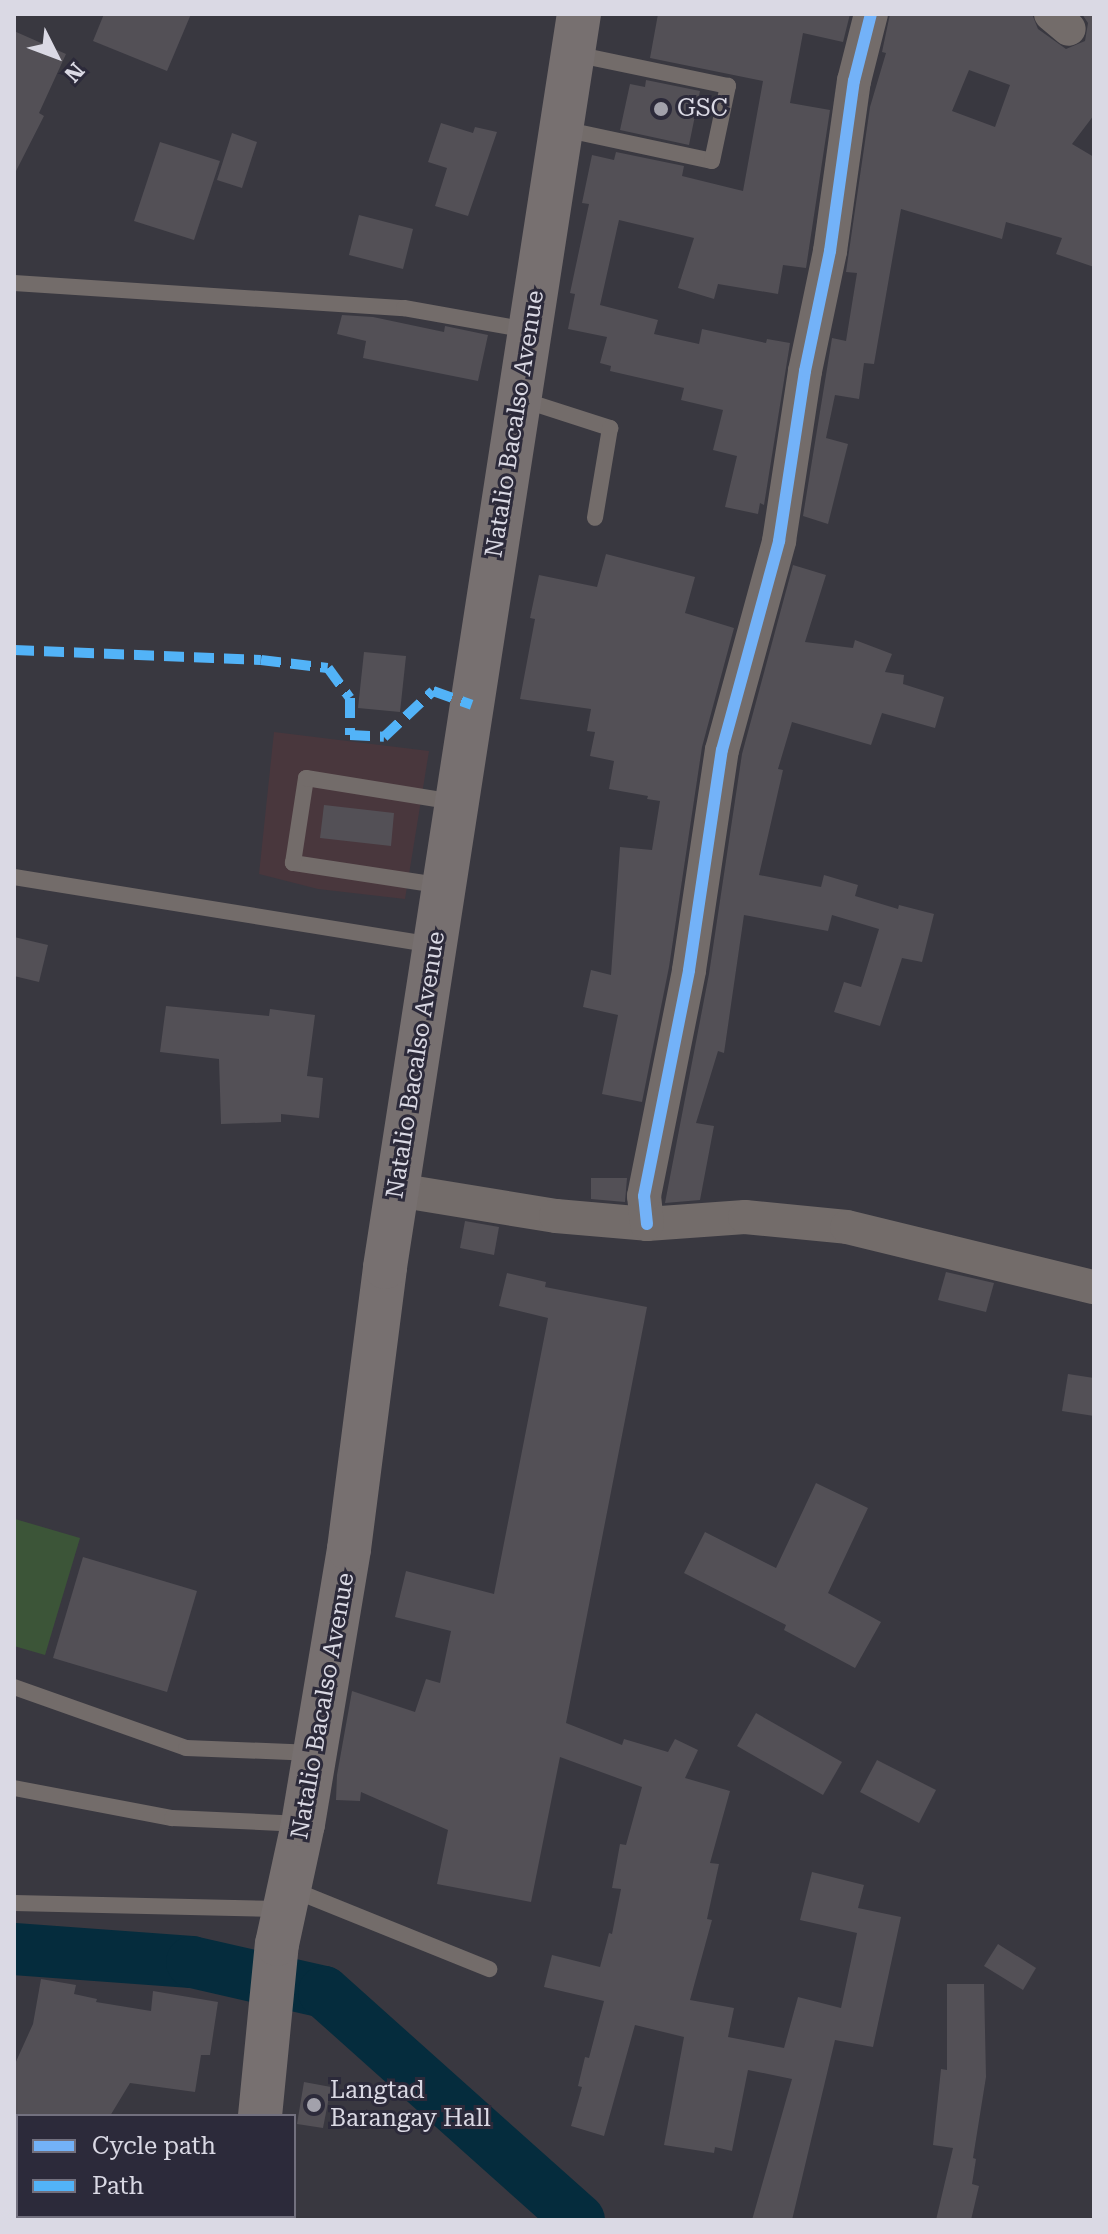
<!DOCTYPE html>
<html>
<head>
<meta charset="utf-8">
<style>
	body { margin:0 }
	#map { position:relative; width:1108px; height:2234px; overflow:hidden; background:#393840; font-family:"Roboto Serif",serif }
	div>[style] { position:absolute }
	.commercial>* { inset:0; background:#49373d }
	.green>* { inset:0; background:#3c5538 }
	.river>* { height:52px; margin:-26px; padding:0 26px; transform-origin:26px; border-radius:26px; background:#052c3d }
	.building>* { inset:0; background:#535056 }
	.service>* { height:16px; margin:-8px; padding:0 8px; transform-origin:8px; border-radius:8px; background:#736c6a }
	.minor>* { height:34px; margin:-17px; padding:0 17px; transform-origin:17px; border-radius:17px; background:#736c6a }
	.trunk>* { height:44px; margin:-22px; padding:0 22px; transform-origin:22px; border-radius:22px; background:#777070 }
	.quiet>* { height:10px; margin-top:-5px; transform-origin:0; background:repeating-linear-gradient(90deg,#52b3f8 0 20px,transparent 0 30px) }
	.cycleway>* { height:12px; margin:-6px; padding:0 6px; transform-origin:6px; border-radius:6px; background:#73b2f8 }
	.dots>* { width:22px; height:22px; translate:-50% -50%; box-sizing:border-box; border:4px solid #2c2a3a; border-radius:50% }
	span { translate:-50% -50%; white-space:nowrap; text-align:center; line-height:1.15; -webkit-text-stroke:6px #2c2a3a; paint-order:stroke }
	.poi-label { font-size:24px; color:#dad9e4 }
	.left { translate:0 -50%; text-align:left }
	.street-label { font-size:24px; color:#dad9e4 }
	.frame { position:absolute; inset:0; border:16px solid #dad9e4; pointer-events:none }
	.legend { position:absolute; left:16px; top:2114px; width:280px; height:104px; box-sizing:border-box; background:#2c2a3a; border:2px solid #72707e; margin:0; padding:10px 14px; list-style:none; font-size:24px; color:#dad9e4 }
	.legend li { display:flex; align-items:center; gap:16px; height:40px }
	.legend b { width:40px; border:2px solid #72707e }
	.north { position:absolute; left:16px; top:16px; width:80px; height:80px; -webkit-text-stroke:6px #2c2a3a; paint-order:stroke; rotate:132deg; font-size:22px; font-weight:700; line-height:32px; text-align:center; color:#dad9e4 }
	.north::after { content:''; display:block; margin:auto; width:28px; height:36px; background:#dad9e4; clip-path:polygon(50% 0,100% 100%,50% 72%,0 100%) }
</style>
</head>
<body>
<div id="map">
	<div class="commercial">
		<i style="clip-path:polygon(274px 732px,429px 751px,405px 899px,318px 889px,259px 874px)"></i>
	</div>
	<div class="green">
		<i style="clip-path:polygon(15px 1519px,80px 1538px,45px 1655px,14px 1646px)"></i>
	</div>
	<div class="river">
		<i style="left:14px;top:1949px;width:178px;rotate:4.2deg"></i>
		<i style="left:192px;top:1962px;width:135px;rotate:12.8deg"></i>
		<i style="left:324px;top:1992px;width:342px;rotate:41.8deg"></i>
	</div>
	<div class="building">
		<i style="clip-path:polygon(104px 14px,191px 14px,167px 71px,93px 41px)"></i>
		<i style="clip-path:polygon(658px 14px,850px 14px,843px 42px,803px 33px,790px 103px,830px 110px,806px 268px,783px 265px,778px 294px,718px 284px,714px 299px,678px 288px,694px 238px,619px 220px,600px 305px,658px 320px,654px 334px,699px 344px,702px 329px,766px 343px,767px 339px,790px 343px,764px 505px,760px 503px,758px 514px,725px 507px,737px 456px,713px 450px,723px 410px,681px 400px,684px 388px,610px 371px,611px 366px,600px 363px,607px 337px,568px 329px,575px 294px,570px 293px,589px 204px,582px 203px,592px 155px,614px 160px,616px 152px,684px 166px,682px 176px,743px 191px,763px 81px,650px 58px)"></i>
		<i style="clip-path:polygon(evenodd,890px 14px,1032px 14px,1038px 29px,1066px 49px,1085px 41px,1088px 23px,1082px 14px,1094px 14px,1094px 115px,1072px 144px,1094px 157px,1094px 267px,1056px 254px,1062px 238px,1006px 222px,1002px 239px,901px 209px,874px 364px,864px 363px,859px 399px,835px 395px,826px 438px,848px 444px,828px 524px,803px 516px,832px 338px,846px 341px,857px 273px,846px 272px,870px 107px,886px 53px,882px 52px,890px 14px,969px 70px,1010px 85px,995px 127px,952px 111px,969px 70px)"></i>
		<i style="clip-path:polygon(14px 31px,66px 54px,39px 113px,44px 116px,14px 175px)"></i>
		<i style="clip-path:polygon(646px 80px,700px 91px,689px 145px,620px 130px,630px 84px,645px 87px)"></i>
		<i style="clip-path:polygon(441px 123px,473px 133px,475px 127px,497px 132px,468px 216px,435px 206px,447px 168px,428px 162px)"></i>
		<i style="clip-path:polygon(232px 133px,257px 142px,242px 188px,217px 180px)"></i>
		<i style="clip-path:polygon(160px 142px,220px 161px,194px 240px,134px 221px)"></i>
		<i style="clip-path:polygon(359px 215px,413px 229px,403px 269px,349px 255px)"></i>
		<i style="clip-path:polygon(342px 315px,373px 317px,444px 332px,445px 326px,488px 335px,478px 381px,363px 358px,366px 341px,337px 334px)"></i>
		<i style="clip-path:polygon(606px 554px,695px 577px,685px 613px,734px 628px,702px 747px,669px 967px,642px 1102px,602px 1094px,618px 1015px,583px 1007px,591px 970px,611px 975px,620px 847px,652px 850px,660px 801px,647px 799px,648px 796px,609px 789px,614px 761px,590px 756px,595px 732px,587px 731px,591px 709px,520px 699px,535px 619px,530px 618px,539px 575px,597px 587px)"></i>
		<i style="clip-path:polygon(793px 565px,826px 575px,805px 642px,853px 648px,855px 640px,892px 654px,885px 672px,904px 675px,903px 684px,944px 697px,935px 728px,882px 713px,871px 745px,792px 722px,778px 769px,783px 770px,759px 875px,821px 887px,824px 875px,858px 885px,855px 896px,898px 909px,899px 905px,934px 914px,922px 962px,902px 958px,880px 1026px,834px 1012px,844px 982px,861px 987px,879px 929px,832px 915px,828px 931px,744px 915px,724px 1053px,718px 1051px,696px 1123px,714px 1126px,700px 1200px,665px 1203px,709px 974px,742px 754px)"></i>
		<i style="clip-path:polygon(364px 652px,406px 656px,400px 712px,358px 708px)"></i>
		<i style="clip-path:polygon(324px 805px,394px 813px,391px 846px,320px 838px)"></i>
		<i style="clip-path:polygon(14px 937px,48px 945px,39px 982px,14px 976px)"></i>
		<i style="clip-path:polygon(166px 1006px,269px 1016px,270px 1009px,315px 1015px,307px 1076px,323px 1078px,319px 1118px,281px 1114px,281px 1122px,221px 1124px,219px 1059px,160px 1052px)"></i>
		<i style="clip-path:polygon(591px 1178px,627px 1178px,625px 1202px,591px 1199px)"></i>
		<i style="clip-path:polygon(465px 1221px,499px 1227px,494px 1255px,460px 1248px)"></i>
		<i style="clip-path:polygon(946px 1272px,994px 1283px,986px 1312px,938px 1300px)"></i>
		<i style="clip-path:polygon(507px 1273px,546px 1282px,545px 1287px,647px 1307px,566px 1723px,622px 1745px,624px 1739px,668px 1752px,675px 1739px,698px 1750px,685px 1778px,730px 1791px,710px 1863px,719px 1864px,707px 1919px,712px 1920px,690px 2000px,734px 2008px,728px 2037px,784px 2048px,798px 1997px,841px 2008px,857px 1933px,800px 1920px,812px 1872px,864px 1885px,858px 1908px,901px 1917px,873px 2047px,835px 2040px,792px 2220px,752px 2220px,792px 2079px,748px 2070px,732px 2151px,715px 2147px,714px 2153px,664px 2145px,684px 2037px,635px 2025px,604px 2136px,571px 2126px,582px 2087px,578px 2086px,585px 2057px,589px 2058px,604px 2001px,544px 1987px,552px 1955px,600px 1967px,609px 1933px,612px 1934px,621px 1889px,612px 1888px,620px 1844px,626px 1845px,642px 1787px,560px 1757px,531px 1902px,437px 1884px,448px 1830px,361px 1792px,360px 1801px,336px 1800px,337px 1775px,352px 1691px,415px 1712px,426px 1679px,440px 1683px,451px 1631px,395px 1617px,406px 1571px,494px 1594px,548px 1318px,499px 1306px)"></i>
		<i style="clip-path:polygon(1068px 1374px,1094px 1378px,1094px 1416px,1062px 1411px)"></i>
		<i style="clip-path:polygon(816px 1483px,868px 1508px,828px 1593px,881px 1622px,855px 1668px,784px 1630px,786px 1625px,684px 1573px,705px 1532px,776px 1568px)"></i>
		<i style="clip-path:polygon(83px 1557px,197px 1591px,167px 1692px,53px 1658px)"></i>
		<i style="clip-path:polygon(756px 1713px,842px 1762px,823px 1795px,737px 1746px)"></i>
		<i style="clip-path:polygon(877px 1760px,936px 1790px,919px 1823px,860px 1792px)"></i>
		<i style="clip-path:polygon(998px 1944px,1036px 1968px,1023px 1990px,984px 1966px)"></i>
		<i style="clip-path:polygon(41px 1979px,76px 1985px,74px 1994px,97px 1999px,96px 2002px,151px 2011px,153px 1991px,218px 2002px,210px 2055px,201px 2055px,195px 2092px,130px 2083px,110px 2116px,14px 2116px,14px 2066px,33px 2024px)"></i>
		<i style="clip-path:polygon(947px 1984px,984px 1984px,986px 2077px,973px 2158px,976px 2159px,972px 2184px,979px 2186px,971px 2220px,936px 2220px,953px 2148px,933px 2145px,941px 2069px,947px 2070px)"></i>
		<i style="clip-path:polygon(304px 2082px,331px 2087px,323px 2128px,297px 2124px)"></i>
	</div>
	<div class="service">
		<i style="left:563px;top:129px;width:152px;rotate:12.1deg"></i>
		<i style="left:712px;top:161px;width:77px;rotate:-78deg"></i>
		<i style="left:728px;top:86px;width:156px;rotate:-168.2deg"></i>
		<i style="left:14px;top:283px;width:391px;rotate:3.7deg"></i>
		<i style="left:404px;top:308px;width:126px;rotate:10.1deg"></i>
		<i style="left:520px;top:399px;width:95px;rotate:17.9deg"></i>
		<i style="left:610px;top:428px;width:91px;rotate:99.5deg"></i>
		<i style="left:14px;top:877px;width:424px;rotate:9.2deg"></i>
		<i style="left:444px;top:886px;width:153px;rotate:-171.3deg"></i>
		<i style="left:293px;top:863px;width:86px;rotate:-81.3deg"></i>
		<i style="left:306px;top:778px;width:151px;rotate:9.2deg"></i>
		<i style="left:14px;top:1687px;width:182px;rotate:19.5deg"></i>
		<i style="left:186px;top:1748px;width:128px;rotate:2.2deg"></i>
		<i style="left:14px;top:1788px;width:161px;rotate:10.8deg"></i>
		<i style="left:172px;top:1818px;width:130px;rotate:2.6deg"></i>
		<i style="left:291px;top:1889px;width:214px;rotate:22deg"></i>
		<i style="left:14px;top:1903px;width:267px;rotate:1.3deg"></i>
	</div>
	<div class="minor">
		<i style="left:1051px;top:14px;width:23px;rotate:40deg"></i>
		<i style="left:397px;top:1190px;width:161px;rotate:9.3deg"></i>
		<i style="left:556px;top:1216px;width:91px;rotate:5deg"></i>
		<i style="left:647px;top:1224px;width:98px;rotate:-4.1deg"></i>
		<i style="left:745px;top:1217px;width:102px;rotate:5.6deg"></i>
		<i style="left:847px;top:1227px;width:254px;rotate:13.7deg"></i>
		<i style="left:647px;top:1224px;width:28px;rotate:-96deg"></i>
		<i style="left:644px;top:1196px;width:230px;rotate:-78.7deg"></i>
		<i style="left:689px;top:970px;width:222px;rotate:-81.5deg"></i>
		<i style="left:722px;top:750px;width:217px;rotate:-74.7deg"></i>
		<i style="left:779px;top:541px;width:172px;rotate:-81.3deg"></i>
		<i style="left:805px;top:371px;width:123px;rotate:-78.2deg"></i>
		<i style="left:830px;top:251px;width:172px;rotate:-82deg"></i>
		<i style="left:854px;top:81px;width:69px;rotate:-75.8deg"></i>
		<i style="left:14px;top:2153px;width:4px;rotate:27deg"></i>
		<i style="left:111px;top:2216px;width:7px;rotate:34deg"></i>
		<i style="left:37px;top:2220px;width:4px;rotate:-76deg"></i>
	</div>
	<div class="trunk">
		<i style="left:260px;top:2116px;width:173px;rotate:-84.4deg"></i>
		<i style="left:277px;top:1944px;width:123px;rotate:-77.8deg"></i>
		<i style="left:303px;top:1824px;width:279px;rotate:-80.5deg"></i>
		<i style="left:349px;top:1549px;width:284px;rotate:-82.7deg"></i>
		<i style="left:385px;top:1267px;width:1268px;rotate:-81.2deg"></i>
		<i style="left:252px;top:2220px;width:4px;rotate:-90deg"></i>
	</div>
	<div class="quiet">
		<i style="left:14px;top:650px;width:247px;rotate:2.3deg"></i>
		<i style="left:261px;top:660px;width:67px;rotate:6.8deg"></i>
		<i style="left:328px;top:668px;width:37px;rotate:54deg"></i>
		<i style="left:350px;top:698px;width:37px;rotate:90deg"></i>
		<i style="left:350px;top:735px;width:34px;rotate:3deg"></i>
		<i style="left:384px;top:737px;width:67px;rotate:-43.2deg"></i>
		<i style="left:433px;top:691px;width:41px;rotate:19.7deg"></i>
	</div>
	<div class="cycleway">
		<i style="left:647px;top:1224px;width:28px;rotate:-96deg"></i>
		<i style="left:644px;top:1196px;width:230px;rotate:-78.7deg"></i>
		<i style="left:689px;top:970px;width:222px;rotate:-81.5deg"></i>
		<i style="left:722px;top:750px;width:217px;rotate:-74.7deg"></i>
		<i style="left:779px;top:541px;width:172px;rotate:-81.3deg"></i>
		<i style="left:805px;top:371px;width:123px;rotate:-78.2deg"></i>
		<i style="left:830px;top:251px;width:172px;rotate:-82deg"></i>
		<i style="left:854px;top:81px;width:69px;rotate:-75.8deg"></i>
	</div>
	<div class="dots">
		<i style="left:661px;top:109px;background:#a2a1ab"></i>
		<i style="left:314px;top:2105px;background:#a2a1ab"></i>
	</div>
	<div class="poi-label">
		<span class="left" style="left:677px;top:109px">GSC</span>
		<span class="left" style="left:330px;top:2105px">Langtad<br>Barangay Hall</span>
	</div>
	<div class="street-label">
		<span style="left:515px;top:424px;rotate:-81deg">Natalio Bacalso Avenue</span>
		<span style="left:416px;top:1065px;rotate:-81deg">Natalio Bacalso Avenue</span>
		<span style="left:323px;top:1706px;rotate:-80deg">Natalio Bacalso Avenue</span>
	</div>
	<div class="frame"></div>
	<ul class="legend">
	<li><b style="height:10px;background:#73b2f8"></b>Cycle path</li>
	<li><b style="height:10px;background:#52b3f8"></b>Path</li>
	</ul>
	<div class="north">N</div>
</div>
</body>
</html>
